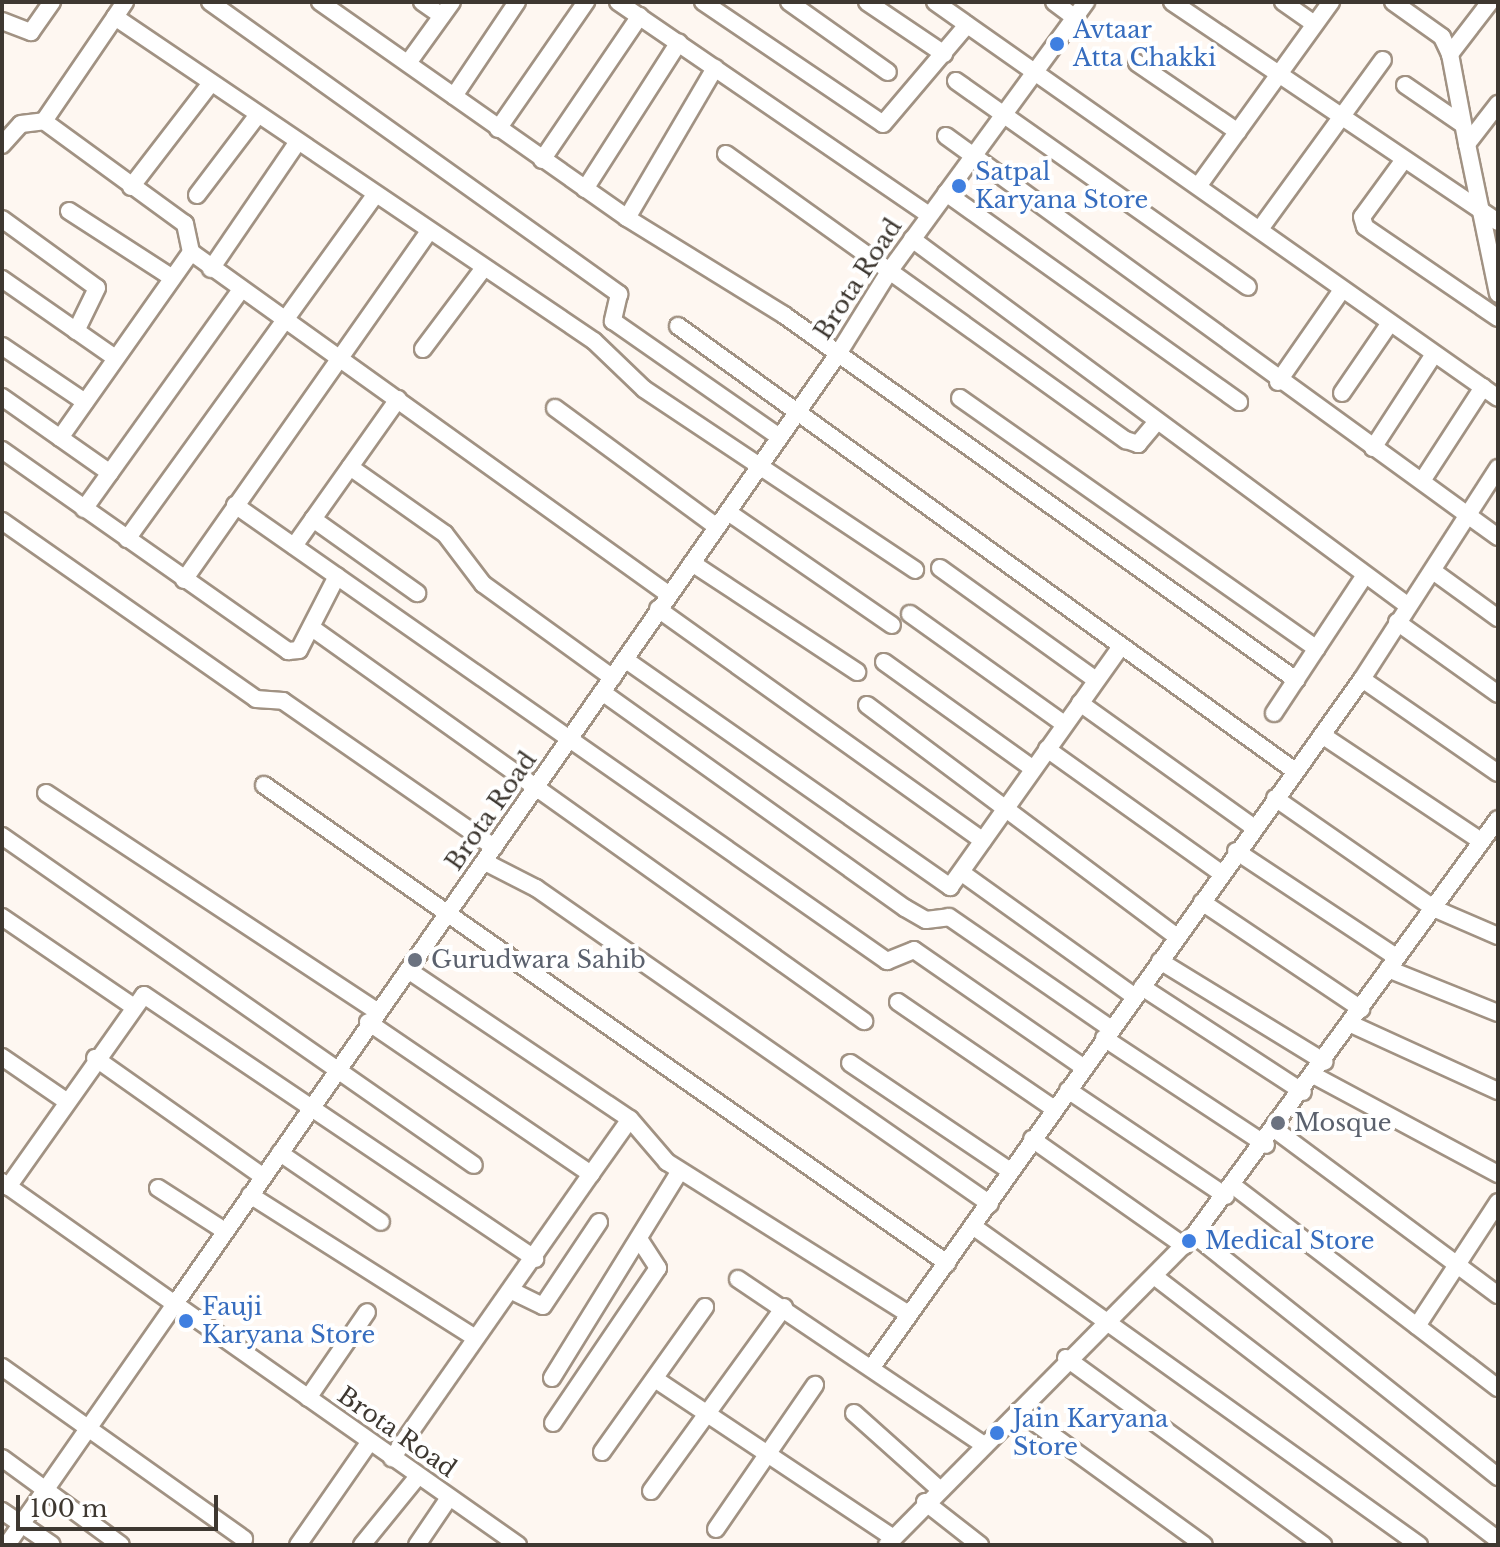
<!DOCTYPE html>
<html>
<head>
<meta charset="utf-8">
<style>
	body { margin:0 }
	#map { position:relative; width:1500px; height:1547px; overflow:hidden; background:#fef7f1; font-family:"Libre Baskerville",serif }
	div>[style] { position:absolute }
	.roads { filter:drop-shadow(2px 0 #a19283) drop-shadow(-2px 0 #a19283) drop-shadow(0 2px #a19283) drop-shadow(0 -2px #a19283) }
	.street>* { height:16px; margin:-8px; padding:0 8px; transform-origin:8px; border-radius:8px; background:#fff }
	.dots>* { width:22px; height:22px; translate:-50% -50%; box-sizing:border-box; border:4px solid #fff; border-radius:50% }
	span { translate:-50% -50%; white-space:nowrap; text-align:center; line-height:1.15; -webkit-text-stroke:8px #fff; paint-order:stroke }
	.shop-label { font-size:24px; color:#366cbe }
	.left { translate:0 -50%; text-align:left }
	.street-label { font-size:24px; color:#3e3831 }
	.worship-label { font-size:24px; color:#5b616d }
	.frame { position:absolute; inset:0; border:4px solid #3e3831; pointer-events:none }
	.scale { position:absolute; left:16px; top:1495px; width:202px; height:36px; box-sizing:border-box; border:4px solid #3e3831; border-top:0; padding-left:10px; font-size:24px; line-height:28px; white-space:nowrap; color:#3e3831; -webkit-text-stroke:6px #fff; paint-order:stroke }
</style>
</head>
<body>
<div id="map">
	<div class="roads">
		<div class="street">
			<i style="left:125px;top:2px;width:18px;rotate:124deg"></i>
			<i style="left:115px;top:17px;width:578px;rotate:34.07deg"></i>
			<i style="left:594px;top:341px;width:69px;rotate:43.8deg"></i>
			<i style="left:644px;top:389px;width:326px;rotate:33.7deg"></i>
			<i style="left:210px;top:2px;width:503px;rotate:35.52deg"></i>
			<i style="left:619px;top:294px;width:28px;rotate:103deg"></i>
			<i style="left:613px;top:321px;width:203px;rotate:34.9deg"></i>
			<i style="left:320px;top:2px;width:375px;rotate:35.1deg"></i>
			<i style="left:627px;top:218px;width:185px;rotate:31.7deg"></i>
			<i style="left:784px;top:315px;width:629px;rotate:35.48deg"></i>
			<i style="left:422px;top:2px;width:24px;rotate:35deg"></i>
			<i style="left:618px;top:2px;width:377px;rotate:34.4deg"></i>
			<i style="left:703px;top:2px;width:217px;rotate:34.1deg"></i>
			<i style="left:883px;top:124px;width:130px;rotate:-49.7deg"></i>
			<i style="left:789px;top:2px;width:121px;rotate:35.3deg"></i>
			<i style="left:867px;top:2px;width:93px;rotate:34deg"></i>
			<i style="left:935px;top:2px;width:688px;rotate:35.12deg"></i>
			<i style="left:1054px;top:2px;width:26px;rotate:37deg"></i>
			<i style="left:1172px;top:2px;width:393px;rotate:34deg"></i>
			<i style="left:1283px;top:2px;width:37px;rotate:35deg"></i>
			<i style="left:1393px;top:2px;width:60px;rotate:35.5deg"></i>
			<i style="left:1442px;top:37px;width:19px;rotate:65deg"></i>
			<i style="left:1490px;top:2px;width:66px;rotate:127.6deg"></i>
			<i style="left:1450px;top:54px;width:92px;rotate:79.3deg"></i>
			<i style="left:1467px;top:144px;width:51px;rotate:-52.2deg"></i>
			<i style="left:2px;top:21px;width:31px;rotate:21deg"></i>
			<i style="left:31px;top:32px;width:37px;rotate:-55deg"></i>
			<i style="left:408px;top:63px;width:75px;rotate:-54.2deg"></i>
			<i style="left:1137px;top:63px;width:122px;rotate:34.3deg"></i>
			<i style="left:956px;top:81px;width:357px;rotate:35.2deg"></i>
			<i style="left:1405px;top:85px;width:69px;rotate:34.4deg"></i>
			<i style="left:454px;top:96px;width:113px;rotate:-56.2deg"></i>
			<i style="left:498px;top:129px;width:155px;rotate:-55.3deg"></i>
			<i style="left:946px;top:136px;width:682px;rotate:36deg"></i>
			<i style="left:1467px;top:144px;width:153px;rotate:78.3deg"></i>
			<i style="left:2px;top:145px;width:28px;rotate:-48deg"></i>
			<i style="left:21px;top:124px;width:23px;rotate:-7deg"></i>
			<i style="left:726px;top:154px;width:492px;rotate:35.6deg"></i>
			<i style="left:1126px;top:440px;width:13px;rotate:18deg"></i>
			<i style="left:1138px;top:444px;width:30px;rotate:-50deg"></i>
			<i style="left:542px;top:160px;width:174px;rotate:-55.8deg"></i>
			<i style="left:1403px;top:161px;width:69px;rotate:126.2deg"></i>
			<i style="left:1362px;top:217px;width:10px;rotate:73deg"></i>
			<i style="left:1365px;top:227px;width:161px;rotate:34.4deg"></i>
			<i style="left:1199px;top:185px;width:226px;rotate:-54.2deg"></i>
			<i style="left:131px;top:187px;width:131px;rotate:-52.4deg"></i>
			<i style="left:585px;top:189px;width:174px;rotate:-57.4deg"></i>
			<i style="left:946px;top:193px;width:360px;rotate:35.5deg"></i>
			<i style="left:197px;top:195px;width:99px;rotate:-52.8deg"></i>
			<i style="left:69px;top:211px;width:121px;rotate:32.9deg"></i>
			<i style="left:627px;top:218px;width:174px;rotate:-59.6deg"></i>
			<i style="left:2px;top:219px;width:117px;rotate:36deg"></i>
			<i style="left:97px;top:288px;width:48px;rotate:116deg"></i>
			<i style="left:1260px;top:229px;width:209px;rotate:-54deg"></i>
			<i style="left:912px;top:239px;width:616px;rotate:36.48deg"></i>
			<i style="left:191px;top:252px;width:587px;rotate:35.64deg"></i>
			<i style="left:211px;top:269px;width:153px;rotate:-55.7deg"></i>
			<i style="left:2px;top:279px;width:136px;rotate:34.9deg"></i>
			<i style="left:678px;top:326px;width:761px;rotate:35.8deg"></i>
			<i style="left:2px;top:346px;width:100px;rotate:34deg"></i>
			<i style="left:423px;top:349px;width:100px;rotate:-53.1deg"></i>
			<i style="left:1278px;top:382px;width:112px;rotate:-55.2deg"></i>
			<i style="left:1342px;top:393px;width:85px;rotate:-55.6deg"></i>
			<i style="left:2px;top:397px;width:132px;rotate:35.1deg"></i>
			<i style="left:960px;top:398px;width:436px;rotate:35.1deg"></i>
			<i style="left:555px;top:408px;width:201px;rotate:36.3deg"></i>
			<i style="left:60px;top:438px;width:228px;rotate:-54.8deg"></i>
			<i style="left:191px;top:252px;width:29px;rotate:-102deg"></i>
			<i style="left:185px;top:224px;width:175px;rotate:-143.9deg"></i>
			<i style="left:44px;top:121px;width:126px;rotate:-55.7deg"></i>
			<i style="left:1373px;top:448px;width:112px;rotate:-57deg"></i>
			<i style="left:2px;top:450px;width:350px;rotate:35.1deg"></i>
			<i style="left:288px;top:651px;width:11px;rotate:-5deg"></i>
			<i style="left:299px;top:650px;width:83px;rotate:-62.8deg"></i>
			<i style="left:350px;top:467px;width:116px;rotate:35.2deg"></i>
			<i style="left:445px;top:534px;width:63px;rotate:52.8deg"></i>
			<i style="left:483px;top:584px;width:160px;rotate:35.9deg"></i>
			<i style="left:1422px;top:481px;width:112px;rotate:-57deg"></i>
			<i style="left:235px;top:505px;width:796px;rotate:34.97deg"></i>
			<i style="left:887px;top:961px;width:29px;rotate:-22deg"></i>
			<i style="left:914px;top:950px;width:206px;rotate:34.7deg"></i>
			<i style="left:84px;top:509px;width:269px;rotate:-54.4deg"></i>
			<i style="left:728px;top:512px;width:199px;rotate:34.6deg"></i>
			<i style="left:313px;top:519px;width:128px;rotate:35.4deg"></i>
			<i style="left:2px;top:521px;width:310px;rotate:35deg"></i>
			<i style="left:256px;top:699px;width:27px;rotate:4deg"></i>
			<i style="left:283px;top:701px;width:257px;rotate:34.7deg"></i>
			<i style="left:127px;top:539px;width:422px;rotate:-54.2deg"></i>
			<i style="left:294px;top:546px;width:180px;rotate:-54.7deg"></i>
			<i style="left:692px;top:563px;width:198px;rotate:33.4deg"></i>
			<i style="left:940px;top:568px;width:192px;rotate:35.7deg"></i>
			<i style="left:1433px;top:571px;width:80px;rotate:35.9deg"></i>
			<i style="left:184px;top:580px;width:426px;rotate:-54.9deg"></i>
			<i style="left:658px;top:609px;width:399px;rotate:35.5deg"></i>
			<i style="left:910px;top:614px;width:189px;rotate:35.5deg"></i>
			<i style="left:1397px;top:622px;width:124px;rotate:35.5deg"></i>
			<i style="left:312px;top:628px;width:678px;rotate:35.45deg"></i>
			<i style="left:626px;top:660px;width:396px;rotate:35deg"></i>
			<i style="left:950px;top:887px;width:293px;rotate:-54.6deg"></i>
			<i style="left:884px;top:662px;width:182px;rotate:35.6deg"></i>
			<i style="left:1362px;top:679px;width:165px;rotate:34.7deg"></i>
			<i style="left:602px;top:692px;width:372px;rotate:35.5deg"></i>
			<i style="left:905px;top:908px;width:24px;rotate:30deg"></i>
			<i style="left:926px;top:920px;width:23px;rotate:-7deg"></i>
			<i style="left:949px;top:917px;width:196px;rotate:34.6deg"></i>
			<i style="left:1080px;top:703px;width:213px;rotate:35.6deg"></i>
			<i style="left:867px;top:705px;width:387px;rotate:36.8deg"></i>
			<i style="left:1274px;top:713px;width:165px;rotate:-56.6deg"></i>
			<i style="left:1322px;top:735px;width:191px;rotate:33.7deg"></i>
			<i style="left:1047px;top:749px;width:214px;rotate:35.5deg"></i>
			<i style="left:264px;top:785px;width:834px;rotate:34.99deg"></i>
			<i style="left:46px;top:793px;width:396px;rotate:33.4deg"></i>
			<i style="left:1275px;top:798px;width:193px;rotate:34.8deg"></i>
			<i style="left:1433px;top:908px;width:71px;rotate:23.3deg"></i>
			<i style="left:2px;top:836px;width:575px;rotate:34.88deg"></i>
			<i style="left:1236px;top:851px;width:192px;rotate:33.5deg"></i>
			<i style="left:485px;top:862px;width:57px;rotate:27deg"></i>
			<i style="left:536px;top:888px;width:553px;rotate:34.84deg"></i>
			<i style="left:962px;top:873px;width:211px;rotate:35.6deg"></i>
			<i style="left:1202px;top:902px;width:192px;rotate:33.9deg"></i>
			<i style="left:2px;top:917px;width:156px;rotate:34.3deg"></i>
			<i style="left:1160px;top:961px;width:193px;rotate:31.5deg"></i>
			<i style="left:1388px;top:969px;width:118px;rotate:21.8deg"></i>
			<i style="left:408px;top:970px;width:267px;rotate:33.9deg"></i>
			<i style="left:630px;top:1119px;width:57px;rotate:49.3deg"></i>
			<i style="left:667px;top:1162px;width:285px;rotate:32.2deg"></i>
			<i style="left:1142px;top:987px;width:192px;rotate:33.1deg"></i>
			<i style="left:898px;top:1002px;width:188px;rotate:34.4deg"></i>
			<i style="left:368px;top:1022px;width:270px;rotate:34.3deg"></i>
			<i style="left:591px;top:1174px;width:347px;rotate:125deg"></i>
			<i style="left:1351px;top:1024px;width:162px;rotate:24.5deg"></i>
			<i style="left:1104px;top:1038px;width:194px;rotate:33.4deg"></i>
			<i style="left:2px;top:1057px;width:78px;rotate:34.5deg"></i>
			<i style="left:95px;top:1058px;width:204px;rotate:35.2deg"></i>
			<i style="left:850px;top:1063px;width:193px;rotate:34deg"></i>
			<i style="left:1315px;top:1076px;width:208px;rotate:28.2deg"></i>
			<i style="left:1068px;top:1090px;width:190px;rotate:33.9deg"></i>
			<i style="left:1277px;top:1131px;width:275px;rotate:36.6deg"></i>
			<i style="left:1032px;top:1139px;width:186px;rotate:35.1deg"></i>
			<i style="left:280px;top:1153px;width:122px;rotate:34.3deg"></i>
			<i style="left:591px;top:1174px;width:67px;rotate:-54.7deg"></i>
			<i style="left:2px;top:1182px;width:212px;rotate:35.2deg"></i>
			<i style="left:175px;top:1304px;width:294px;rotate:124.9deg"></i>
			<i style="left:8px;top:1187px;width:235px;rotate:-54.7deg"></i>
			<i style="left:144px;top:995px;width:472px;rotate:34deg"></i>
			<i style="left:1235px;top:1187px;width:331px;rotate:37.4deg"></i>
			<i style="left:158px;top:1188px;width:80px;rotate:32.7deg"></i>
			<i style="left:250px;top:1195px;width:267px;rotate:32.4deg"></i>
			<i style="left:974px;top:1227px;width:547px;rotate:35.55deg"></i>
			<i style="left:1194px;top:1235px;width:389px;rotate:38.5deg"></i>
			<i style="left:1154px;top:1276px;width:434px;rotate:37.5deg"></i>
			<i style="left:738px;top:1279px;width:297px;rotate:34deg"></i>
			<i style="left:512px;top:1291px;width:34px;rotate:26deg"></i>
			<i style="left:543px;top:1306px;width:101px;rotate:-56.3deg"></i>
			<i style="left:1417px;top:1326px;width:148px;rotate:-56.8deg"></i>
			<i style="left:1066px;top:1358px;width:318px;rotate:36deg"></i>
			<i style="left:2px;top:1367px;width:297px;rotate:35.4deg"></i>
			<i style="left:872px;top:1367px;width:845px;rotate:-54.54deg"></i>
			<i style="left:1362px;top:679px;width:251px;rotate:-57.2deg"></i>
			<i style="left:552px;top:1378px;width:243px;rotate:-58.3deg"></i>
			<i style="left:655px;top:1379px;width:286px;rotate:33.7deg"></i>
			<i style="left:308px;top:1398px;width:104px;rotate:-55.5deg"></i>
			<i style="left:1019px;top:1411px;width:228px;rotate:35.9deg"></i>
			<i style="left:854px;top:1413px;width:113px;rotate:41.8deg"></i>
			<i style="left:553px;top:1423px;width:187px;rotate:-55.9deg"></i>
			<i style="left:658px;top:1268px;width:33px;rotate:-123deg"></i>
			<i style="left:602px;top:1452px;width:178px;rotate:-54.6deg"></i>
			<i style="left:2px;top:1458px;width:147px;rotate:36.2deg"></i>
			<i style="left:651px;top:1491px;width:227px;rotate:-54.1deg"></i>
			<i style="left:925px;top:1502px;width:70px;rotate:38deg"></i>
			<i style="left:2px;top:1511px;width:60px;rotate:34.2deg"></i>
			<i style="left:716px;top:1529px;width:175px;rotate:-55.5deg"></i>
			<i style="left:298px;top:1545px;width:124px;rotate:-55.2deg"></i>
			<i style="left:362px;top:1545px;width:89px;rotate:-50.9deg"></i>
			<i style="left:417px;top:1545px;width:57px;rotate:-55.8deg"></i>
			<i style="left:518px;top:1545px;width:419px;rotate:-144.9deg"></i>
			<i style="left:175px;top:1304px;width:1158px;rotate:-55.09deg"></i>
			<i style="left:838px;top:354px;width:99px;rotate:-58.2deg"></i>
			<i style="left:890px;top:270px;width:332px;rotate:-53.8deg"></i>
			<i style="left:887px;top:1545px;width:436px;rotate:-45.3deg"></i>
			<i style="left:1194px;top:1235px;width:515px;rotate:-53.84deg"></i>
		</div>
	</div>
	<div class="dots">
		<i style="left:1057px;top:44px;background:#3f7fe0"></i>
		<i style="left:959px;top:186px;background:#3f7fe0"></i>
		<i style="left:415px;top:960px;background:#6b7280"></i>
		<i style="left:1278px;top:1123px;background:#6b7280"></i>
		<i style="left:1189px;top:1241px;background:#3f7fe0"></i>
		<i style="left:186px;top:1321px;background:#3f7fe0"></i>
		<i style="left:997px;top:1433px;background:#3f7fe0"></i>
	</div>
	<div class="shop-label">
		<span class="left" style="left:1073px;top:44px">Avtaar<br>Atta Chakki</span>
		<span class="left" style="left:975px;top:186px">Satpal<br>Karyana Store</span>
		<span class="left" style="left:1205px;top:1241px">Medical Store</span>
		<span class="left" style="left:202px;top:1321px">Fauji<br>Karyana Store</span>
		<span class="left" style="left:1013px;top:1433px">Jain Karyana<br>Store</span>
	</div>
	<div class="street-label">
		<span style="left:858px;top:279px;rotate:-57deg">Brota Road</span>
		<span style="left:491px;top:811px;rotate:-55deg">Brota Road</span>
		<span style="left:397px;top:1432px;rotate:35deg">Brota Road</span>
	</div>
	<div class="worship-label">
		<span class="left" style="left:431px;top:960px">Gurudwara Sahib</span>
		<span class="left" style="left:1294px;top:1123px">Mosque</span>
	</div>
	<div class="frame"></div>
	<div class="scale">100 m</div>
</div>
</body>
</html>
